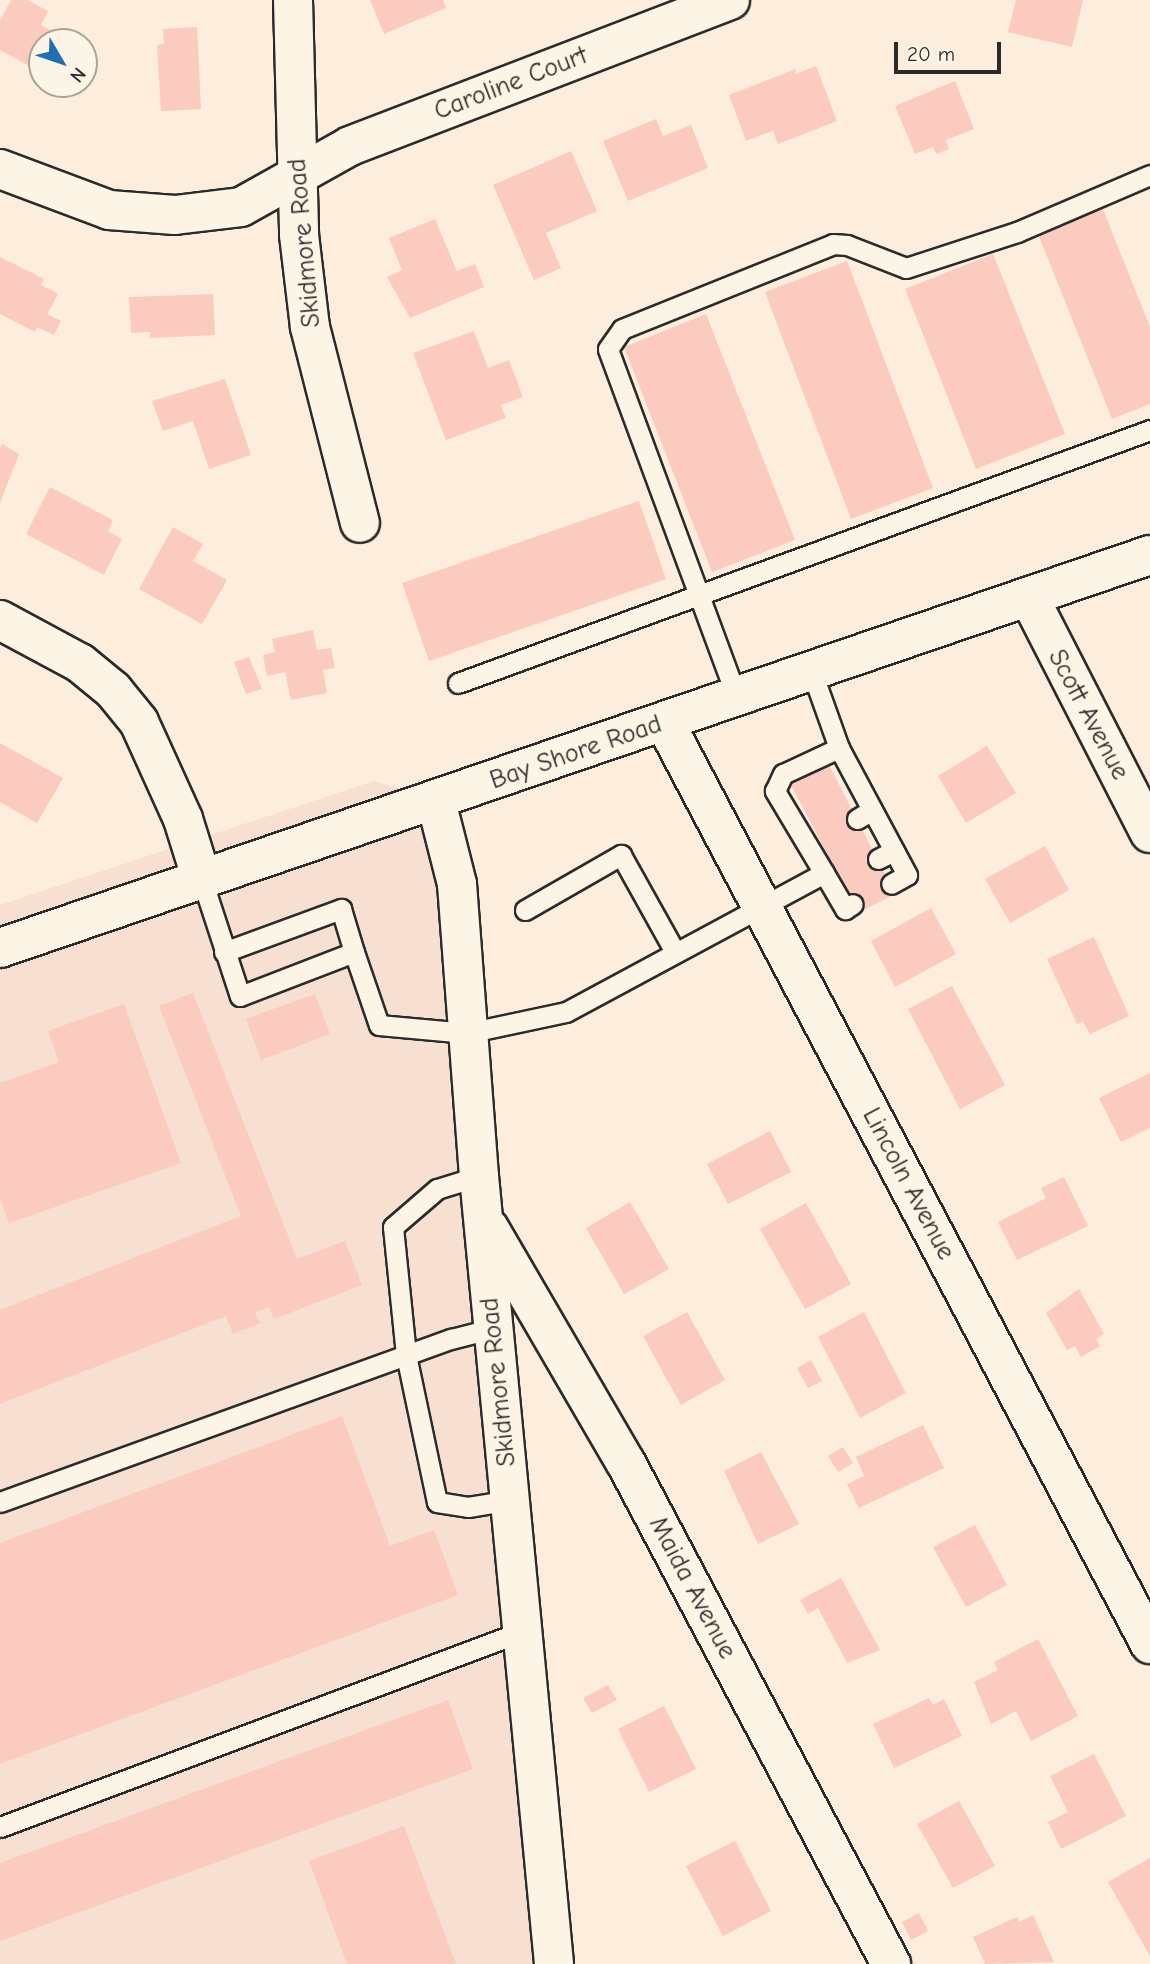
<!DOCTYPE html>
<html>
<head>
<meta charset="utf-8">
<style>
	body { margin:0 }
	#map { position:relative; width:1150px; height:1964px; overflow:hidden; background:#fceddd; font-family:"Comic Neue",sans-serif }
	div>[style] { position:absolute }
	.built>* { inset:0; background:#f7dfd1 }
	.building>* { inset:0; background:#facbbe }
	.roads { filter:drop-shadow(2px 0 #2b2b2b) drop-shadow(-2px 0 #2b2b2b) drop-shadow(0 2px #2b2b2b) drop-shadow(0 -2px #2b2b2b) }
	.lane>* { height:19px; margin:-9.5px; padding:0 9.5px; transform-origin:9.5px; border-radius:9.5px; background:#fcf5e5 }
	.street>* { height:38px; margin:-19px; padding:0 19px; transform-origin:19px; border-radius:19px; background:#fcf5e5 }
	.secondary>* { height:38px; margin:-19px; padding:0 19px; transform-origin:19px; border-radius:19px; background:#fcf5e5 }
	span { translate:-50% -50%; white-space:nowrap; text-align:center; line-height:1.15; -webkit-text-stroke:6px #fcf5e5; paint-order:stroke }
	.street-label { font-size:26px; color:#2b2b2b }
	.north { position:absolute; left:28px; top:28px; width:70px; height:70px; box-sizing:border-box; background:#fcf5e5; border:2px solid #a8a49b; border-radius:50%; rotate:129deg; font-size:19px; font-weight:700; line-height:28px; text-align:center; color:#2b2b2b }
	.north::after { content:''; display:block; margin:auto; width:24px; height:32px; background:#1f6fb2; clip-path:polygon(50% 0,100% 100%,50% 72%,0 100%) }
	.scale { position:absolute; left:894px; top:42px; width:107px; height:32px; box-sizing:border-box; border:4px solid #2b2b2b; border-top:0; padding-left:9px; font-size:21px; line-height:24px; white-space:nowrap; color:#2b2b2b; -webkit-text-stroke:5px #fcf5e5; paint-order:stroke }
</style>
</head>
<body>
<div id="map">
	<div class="built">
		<i style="clip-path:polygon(374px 781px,436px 801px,534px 1964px,0 1964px,0 905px)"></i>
	</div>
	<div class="building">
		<i style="clip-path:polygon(11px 0,27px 0,48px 11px,41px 25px,64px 38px,62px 42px,42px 42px,42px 73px,0 50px,0 21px)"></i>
		<i style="clip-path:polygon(370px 0,443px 0,446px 8px,384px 34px)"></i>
		<i style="clip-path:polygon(1016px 0,1083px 0,1072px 47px,1008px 32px)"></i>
		<i style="clip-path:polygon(197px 27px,201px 109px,161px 111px,157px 45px,164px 44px,163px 29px)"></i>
		<i style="clip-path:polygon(816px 66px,837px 121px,778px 144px,773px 131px,746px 141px,729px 95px,796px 69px,795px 74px)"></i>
		<i style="clip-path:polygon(955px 81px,974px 129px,946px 140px,949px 149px,936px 154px,933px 147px,915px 154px,895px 106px)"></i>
		<i style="clip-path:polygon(656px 119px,663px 136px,691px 125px,708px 168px,628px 201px,603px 141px)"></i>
		<i style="clip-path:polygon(571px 151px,597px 211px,546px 233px,561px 268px,534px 280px,493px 185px)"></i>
		<i style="clip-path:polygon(1102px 207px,1150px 327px,1150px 404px,1112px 419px,1038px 234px)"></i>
		<i style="clip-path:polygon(435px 219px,457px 271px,475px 264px,484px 287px,410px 318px,387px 277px,402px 270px,389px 238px)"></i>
		<i style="clip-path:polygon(993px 254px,1065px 434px,976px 469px,905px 289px)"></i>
		<i style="clip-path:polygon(0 257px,44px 279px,41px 285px,58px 294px,47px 314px,61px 321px,54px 335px,37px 327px,35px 332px,0 314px)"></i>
		<i style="clip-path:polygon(847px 261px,933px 488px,851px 519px,765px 292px)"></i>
		<i style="clip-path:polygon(213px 294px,215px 335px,150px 338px,150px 332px,131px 333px,129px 297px)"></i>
		<i style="clip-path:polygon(706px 314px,795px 540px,712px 572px,624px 347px)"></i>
		<i style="clip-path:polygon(474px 331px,488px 368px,509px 360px,523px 397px,501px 405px,506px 418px,446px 440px,413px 353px)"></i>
		<i style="clip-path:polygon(225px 379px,251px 455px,209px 469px,193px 421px,163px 431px,152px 401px)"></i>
		<i style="clip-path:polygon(2px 444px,19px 454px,0 503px,0 448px)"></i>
		<i style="clip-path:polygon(50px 487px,113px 520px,108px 531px,122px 539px,104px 575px,26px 534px)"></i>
		<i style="clip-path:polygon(639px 501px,666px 579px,429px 661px,402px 583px)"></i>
		<i style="clip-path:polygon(173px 527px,203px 544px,193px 561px,227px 580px,202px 624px,139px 589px)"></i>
		<i style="clip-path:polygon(313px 630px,317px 650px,331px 648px,335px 668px,323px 670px,327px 693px,291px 700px,285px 672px,267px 676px,263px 655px,275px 652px,272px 639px)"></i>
		<i style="clip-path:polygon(249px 657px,262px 689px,246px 694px,234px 662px)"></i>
		<i style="clip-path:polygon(0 743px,63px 778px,37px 823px,0 802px)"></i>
		<i style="clip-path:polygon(987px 746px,1016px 793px,966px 823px,938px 776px)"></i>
		<i style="clip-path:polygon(828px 763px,895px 894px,858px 913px,790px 783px)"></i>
		<i style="clip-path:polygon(1045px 846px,1069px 890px,1010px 923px,985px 879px)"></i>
		<i style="clip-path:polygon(931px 908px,956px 954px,895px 987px,871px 941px)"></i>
		<i style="clip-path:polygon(1094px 937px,1129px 1016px,1090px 1034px,1083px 1022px,1077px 1024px,1047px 959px)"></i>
		<i style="clip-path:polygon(952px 986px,1005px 1085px,960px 1109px,908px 1009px)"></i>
		<i style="clip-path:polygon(193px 993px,297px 1259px,345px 1241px,362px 1285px,274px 1319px,269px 1307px,255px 1313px,260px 1323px,233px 1334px,226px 1316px,0 1404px,0 1310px,241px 1216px,159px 1006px)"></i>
		<i style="clip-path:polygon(315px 994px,330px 1034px,261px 1060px,246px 1019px)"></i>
		<i style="clip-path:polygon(124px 1004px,181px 1163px,9px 1223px,0 1199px,0 1083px,59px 1062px,48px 1031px)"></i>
		<i style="clip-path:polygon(1150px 1073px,1150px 1128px,1121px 1142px,1099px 1098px)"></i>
		<i style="clip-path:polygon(770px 1131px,791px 1172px,728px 1204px,707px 1164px)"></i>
		<i style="clip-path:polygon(1064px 1177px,1088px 1226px,1017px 1260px,998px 1222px,1046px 1198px,1041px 1188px)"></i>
		<i style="clip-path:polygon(630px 1202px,669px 1269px,624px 1294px,586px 1228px)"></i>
		<i style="clip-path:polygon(806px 1203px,851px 1284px,805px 1309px,760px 1229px)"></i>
		<i style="clip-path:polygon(1079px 1289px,1104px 1334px,1096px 1339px,1100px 1346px,1081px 1357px,1075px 1346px,1067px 1350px,1046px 1313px)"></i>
		<i style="clip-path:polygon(687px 1312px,725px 1380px,681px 1405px,643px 1336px)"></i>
		<i style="clip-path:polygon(864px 1312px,906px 1393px,860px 1418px,818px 1337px)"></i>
		<i style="clip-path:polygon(811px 1360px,822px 1381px,808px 1388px,797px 1368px)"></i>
		<i style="clip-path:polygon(342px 1416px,390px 1546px,434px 1530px,458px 1595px,0 1764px,0 1543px)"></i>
		<i style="clip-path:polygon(923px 1425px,944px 1468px,859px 1508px,847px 1484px,864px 1476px,856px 1457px)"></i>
		<i style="clip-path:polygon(843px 1447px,853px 1463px,838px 1472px,828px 1456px)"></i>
		<i style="clip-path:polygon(761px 1452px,799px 1524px,758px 1544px,724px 1471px)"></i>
		<i style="clip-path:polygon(975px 1525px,1007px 1585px,966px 1607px,933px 1547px)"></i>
		<i style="clip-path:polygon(841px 1578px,880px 1650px,847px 1663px,818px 1608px,808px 1614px,800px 1600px)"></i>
		<i style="clip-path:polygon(1038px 1639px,1078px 1716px,1031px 1741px,1016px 1711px,991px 1724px,974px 1682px,998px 1670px,994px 1662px)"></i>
		<i style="clip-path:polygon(608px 1685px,617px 1700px,592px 1713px,583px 1698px)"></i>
		<i style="clip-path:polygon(929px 1698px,933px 1705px,944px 1699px,962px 1736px,894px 1768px,873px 1724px)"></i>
		<i style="clip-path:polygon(448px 1700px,473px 1769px,0 1941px,0 1863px)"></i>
		<i style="clip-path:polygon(664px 1706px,696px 1769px,649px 1792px,618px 1729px)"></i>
		<i style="clip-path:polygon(1094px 1754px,1126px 1816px,1061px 1849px,1048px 1822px,1068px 1812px,1050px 1776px)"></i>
		<i style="clip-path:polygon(959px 1801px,995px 1866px,953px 1888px,917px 1824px)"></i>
		<i style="clip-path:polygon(404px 1826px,456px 1964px,347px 1964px,309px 1861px)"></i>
		<i style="clip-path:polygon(735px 1841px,771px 1911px,723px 1936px,686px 1866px)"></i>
		<i style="clip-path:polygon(1150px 1858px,1150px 1956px,1108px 1882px)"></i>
		<i style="clip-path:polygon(919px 1913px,928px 1931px,911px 1940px,902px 1922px)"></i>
		<i style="clip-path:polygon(1033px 1915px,1054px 1962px,985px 1964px,973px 1937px,1017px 1917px,1019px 1922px)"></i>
	</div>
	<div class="roads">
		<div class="lane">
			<i style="left:458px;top:683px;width:737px;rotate:-20.08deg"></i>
			<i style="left:737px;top:698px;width:372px;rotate:-110.3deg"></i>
			<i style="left:608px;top:349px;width:24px;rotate:-55deg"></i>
			<i style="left:622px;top:329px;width:227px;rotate:-21.9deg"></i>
			<i style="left:833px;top:244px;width:14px;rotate:4deg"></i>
			<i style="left:847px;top:245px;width:63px;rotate:21.3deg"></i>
			<i style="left:906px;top:268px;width:117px;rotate:-18deg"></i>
			<i style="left:1017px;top:232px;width:145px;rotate:-23.2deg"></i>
			<i style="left:839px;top:748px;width:144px;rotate:61.8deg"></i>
			<i style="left:907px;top:875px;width:18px;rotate:151deg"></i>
			<i style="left:857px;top:819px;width:17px;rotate:-31deg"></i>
			<i style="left:878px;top:859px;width:18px;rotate:-27deg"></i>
			<i style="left:824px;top:873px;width:42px;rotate:59.7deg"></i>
			<i style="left:845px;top:909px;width:9px;rotate:-32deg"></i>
			<i style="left:202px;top:880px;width:122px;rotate:71.9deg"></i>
			<i style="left:240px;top:996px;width:122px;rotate:-21.1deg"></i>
			<i style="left:354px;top:952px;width:77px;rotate:71.1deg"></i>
			<i style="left:379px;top:1025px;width:88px;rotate:5.2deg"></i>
			<i style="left:467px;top:1033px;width:101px;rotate:-12deg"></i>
			<i style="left:566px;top:1012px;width:293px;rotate:-28.3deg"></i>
			<i style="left:824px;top:873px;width:96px;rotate:-120.9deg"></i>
			<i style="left:775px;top:791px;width:19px;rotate:-65deg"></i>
			<i style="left:783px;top:774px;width:62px;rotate:-24.9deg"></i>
			<i style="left:839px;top:748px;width:81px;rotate:-109.6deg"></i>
			<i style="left:525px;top:910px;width:111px;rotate:-29.8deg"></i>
			<i style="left:621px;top:855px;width:111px;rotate:60.9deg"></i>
			<i style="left:224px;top:952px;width:125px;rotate:-20.2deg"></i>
			<i style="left:341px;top:909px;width:45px;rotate:73.2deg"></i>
			<i style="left:479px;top:1176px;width:44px;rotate:162.8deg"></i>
			<i style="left:437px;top:1189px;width:58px;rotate:139.2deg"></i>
			<i style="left:393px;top:1227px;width:129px;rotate:84.2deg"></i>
			<i style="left:406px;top:1355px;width:150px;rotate:78.1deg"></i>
			<i style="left:437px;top:1502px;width:31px;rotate:9deg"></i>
			<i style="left:468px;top:1507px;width:44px;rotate:-9.2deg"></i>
			<i style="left:0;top:1502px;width:480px;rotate:-19.9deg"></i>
			<i style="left:451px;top:1339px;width:44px;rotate:-14.3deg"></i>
			<i style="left:0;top:1827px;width:559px;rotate:-20.54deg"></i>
		</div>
		<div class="street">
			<i style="left:293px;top:0;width:235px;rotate:88.5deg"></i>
			<i style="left:299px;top:235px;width:93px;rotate:83.2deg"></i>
			<i style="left:310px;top:327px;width:202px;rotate:75.7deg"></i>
			<i style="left:0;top:169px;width:116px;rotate:20.6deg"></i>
			<i style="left:109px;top:210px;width:66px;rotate:4.3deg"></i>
			<i style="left:175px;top:215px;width:66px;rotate:-6.9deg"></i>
			<i style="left:241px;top:207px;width:125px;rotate:-29.2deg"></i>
			<i style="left:350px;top:146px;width:407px;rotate:-21deg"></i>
			<i style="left:1029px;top:597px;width:265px;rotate:62.9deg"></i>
			<i style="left:0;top:620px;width:91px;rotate:28.3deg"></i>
			<i style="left:80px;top:663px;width:43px;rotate:39.3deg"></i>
			<i style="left:113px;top:690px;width:41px;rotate:50.9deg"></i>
			<i style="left:139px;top:722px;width:107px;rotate:65.6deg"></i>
			<i style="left:183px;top:819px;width:64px;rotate:72.7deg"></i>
			<i style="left:665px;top:723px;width:1041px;rotate:62.23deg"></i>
			<i style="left:436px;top:801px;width:86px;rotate:75.8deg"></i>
			<i style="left:457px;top:884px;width:293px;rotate:85.7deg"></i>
			<i style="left:479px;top:1176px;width:792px;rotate:84.56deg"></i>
			<i style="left:489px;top:1228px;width:272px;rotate:59.8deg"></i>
			<i style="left:626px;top:1463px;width:567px;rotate:62.12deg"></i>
		</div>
		<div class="secondary">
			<i style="left:0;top:948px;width:1215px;rotate:-18.87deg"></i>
		</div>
	</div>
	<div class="street-label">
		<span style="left:511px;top:84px;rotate:-21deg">Caroline Court</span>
		<span style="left:305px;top:243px;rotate:-95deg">Skidmore Road</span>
		<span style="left:1088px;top:715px;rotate:62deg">Scott Avenue</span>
		<span style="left:576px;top:753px;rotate:-19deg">Bay Shore Road</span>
		<span style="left:908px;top:1184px;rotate:62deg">Lincoln Avenue</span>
		<span style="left:499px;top:1382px;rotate:-96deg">Skidmore Road</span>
		<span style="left:692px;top:1588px;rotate:62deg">Maida Avenue</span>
	</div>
	<div class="north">N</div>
	<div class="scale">20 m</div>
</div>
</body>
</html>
